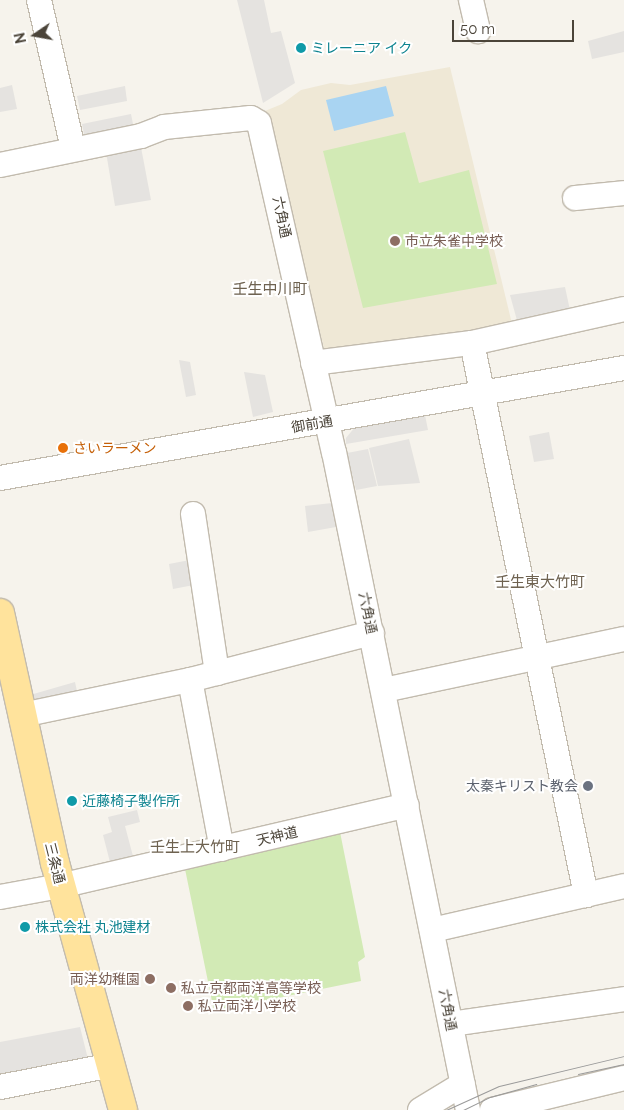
<!DOCTYPE html>
<html>
<head>
<meta charset="utf-8">
<style>
	body { margin:0 }
	#map { position:relative; width:624px; height:1110px; overflow:hidden; background:#f6f3ec; font-family:Raleway,"Noto Sans JP",sans-serif }
	div>[style] { position:absolute }
	.education>* { inset:0; background:#efe8d6 }
	.green>* { inset:0; background:#d2eab5 }
	.parking>* { inset:0; background:#e5e3e0 }
	.water>* { inset:0; background:#a9d4f2 }
	.roads { filter:drop-shadow(1px 0 #c2bbae) drop-shadow(-1px 0 #c2bbae) drop-shadow(0 1px #c2bbae) drop-shadow(0 -1px #c2bbae) }
	.minor>* { height:24px; margin:-12px; padding:0 12px; transform-origin:12px; border-radius:12px; background:#fff }
	.major>* { height:28px; margin:-14px; padding:0 14px; transform-origin:14px; border-radius:14px; background:#ffe39c }
	.tram>* { height:1px; margin:-0.5px; padding:0 0.5px; transform-origin:0.5px; border-radius:0.5px; background:#9a9a9a }
	.dots>* { width:14px; height:14px; translate:-50% -50%; box-sizing:border-box; border:2px solid #fff; border-radius:50% }
	span { translate:-50% -50%; white-space:nowrap; text-align:center; line-height:1.15; -webkit-text-stroke:4px #fff; paint-order:stroke }
	.culture-label { font-size:14px; color:#0d838f }
	.left { translate:0 -50%; text-align:left }
	.street-label { font-size:14px; color:#4b4439 }
	.education-label { font-size:14px; color:#785e54 }
	.right { translate:-100% -50%; text-align:right }
	.food-label { font-size:14px; color:#c56008 }
	.worship-label { font-size:14px; color:#5b616d }
	.neighbourhood-label { font-size:15px; color:#6e6250 }
	.north { position:absolute; left:10px; top:10px; width:50px; height:50px; -webkit-text-stroke:4px #fff; paint-order:stroke; rotate:258deg; font-size:14px; font-weight:700; line-height:20px; text-align:center; color:#4b4439 }
	.north::after { content:''; display:block; margin:auto; width:18px; height:22px; background:#4b4439; clip-path:polygon(50% 0,100% 100%,50% 72%,0 100%) }
	.scale { position:absolute; left:452px; top:20px; width:122px; height:22px; box-sizing:border-box; border:2px solid #4b4439; border-top:0; padding-left:6px; font-size:15px; line-height:18px; white-space:nowrap; color:#4b4439; -webkit-text-stroke:4px #fff; paint-order:stroke }
</style>
</head>
<body>
<div id="map">
	<div class="education">
		<i style="clip-path:polygon(450px 67px,513px 328px,326px 356px,265px 111px,282px 104px,301px 90px,331px 83px,350px 85px)"></i>
	</div>
	<div class="green">
		<i style="clip-path:polygon(405px 132px,419px 183px,469px 170px,497px 284px,363px 308px,323px 151px)"></i>
		<i style="clip-path:polygon(340px 832px,365px 957px,358px 962px,361px 981px,214px 1011px,185px 869px)"></i>
	</div>
	<div class="parking">
		<i style="clip-path:polygon(237px 0,264px 0,271px 33px,281px 31px,295px 83px,263px 103px)"></i>
		<i style="clip-path:polygon(624px 31px,624px 52px,592px 59px,588px 41px)"></i>
		<i style="clip-path:polygon(12px 85px,17px 109px,0 112px,0 88px)"></i>
		<i style="clip-path:polygon(125px 86px,127px 101px,80px 110px,77px 96px)"></i>
		<i style="clip-path:polygon(131px 114px,134px 129px,85px 139px,82px 124px)"></i>
		<i style="clip-path:polygon(140px 142px,151px 200px,115px 206px,106px 152px)"></i>
		<i style="clip-path:polygon(565px 287px,571px 315px,518px 324px,510px 295px)"></i>
		<i style="clip-path:polygon(179px 360px,190px 362px,196px 395px,186px 397px)"></i>
		<i style="clip-path:polygon(244px 372px,265px 375px,273px 412px,253px 417px)"></i>
		<i style="clip-path:polygon(425px 415px,428px 430px,346px 444px,346px 438px,355px 427px)"></i>
		<i style="clip-path:polygon(549px 432px,554px 459px,534px 462px,529px 436px)"></i>
		<i style="clip-path:polygon(409px 439px,420px 483px,378px 486px,369px 448px)"></i>
		<i style="clip-path:polygon(368px 449px,377px 486px,356px 490px,347px 453px)"></i>
		<i style="clip-path:polygon(332px 503px,336px 527px,308px 532px,305px 506px)"></i>
		<i style="clip-path:polygon(195px 559px,199px 584px,173px 589px,169px 564px)"></i>
		<i style="clip-path:polygon(75px 682px,78px 696px,38px 704px,31px 699px,30px 695px)"></i>
		<i style="clip-path:polygon(137px 810px,140px 822px,125px 826px,134px 860px,111px 866px,103px 835px,112px 832px,108px 817px)"></i>
		<i style="clip-path:polygon(80px 1027px,88px 1059px,0 1081px,0 1042px)"></i>
	</div>
	<div class="water">
		<i style="clip-path:polygon(386px 86px,394px 116px,334px 131px,326px 100px)"></i>
	</div>
	<div class="roads">
		<div class="minor">
			<i style="left:39px;top:0;width:153px;rotate:77.1deg"></i>
			<i style="left:471px;top:0;width:32px;rotate:77deg"></i>
			<i style="left:0;top:165px;width:144px;rotate:-11.6deg"></i>
			<i style="left:141px;top:136px;width:25px;rotate:-21deg"></i>
			<i style="left:164px;top:127px;width:87px;rotate:-5.9deg"></i>
			<i style="left:251px;top:118px;width:9px;rotate:32deg"></i>
			<i style="left:259px;top:123px;width:337px;rotate:77.2deg"></i>
			<i style="left:334px;top:452px;width:672px;rotate:78.49deg"></i>
			<i style="left:575px;top:198px;width:49px;rotate:-5.8deg"></i>
			<i style="left:472px;top:343px;width:564px;rotate:78.33deg"></i>
			<i style="left:313px;top:363px;width:160px;rotate:-7.2deg"></i>
			<i style="left:472px;top:343px;width:156px;rotate:-12.6deg"></i>
			<i style="left:0;top:478px;width:634px;rotate:-10deg"></i>
			<i style="left:193px;top:514px;width:161px;rotate:81.4deg"></i>
			<i style="left:190px;top:680px;width:172px;rotate:79.3deg"></i>
			<i style="left:384px;top:690px;width:245px;rotate:-12deg"></i>
			<i style="left:22px;top:715px;width:172px;rotate:-11.8deg"></i>
			<i style="left:190px;top:680px;width:188px;rotate:-14.5deg"></i>
			<i style="left:0;top:897px;width:61px;rotate:-10.4deg"></i>
			<i style="left:60px;top:886px;width:356px;rotate:-13.1deg"></i>
			<i style="left:432px;top:930px;width:197px;rotate:-12.9deg"></i>
			<i style="left:451px;top:1024px;width:175px;rotate:-8.2deg"></i>
			<i style="left:0;top:1087px;width:114px;rotate:-11.1deg"></i>
			<i style="left:420px;top:1110px;width:50px;rotate:-31.2deg"></i>
			<i style="left:492px;top:1110px;width:136px;rotate:-13.6deg"></i>
		</div>
		<div class="major">
			<i style="left:0;top:613px;width:256px;rotate:77.6deg"></i>
			<i style="left:55px;top:863px;width:256px;rotate:74.6deg"></i>
		</div>
	</div>
	<div class="tram">
		<i style="left:578px;top:1074px;width:47px;rotate:-12.3deg"></i>
		<i style="left:446px;top:1110px;width:58px;rotate:-24.4deg"></i>
		<i style="left:499px;top:1086px;width:129px;rotate:-13.5deg"></i>
		<i style="left:463px;top:1110px;width:30px;rotate:-26deg"></i>
		<i style="left:490px;top:1097px;width:48px;rotate:-15.8deg"></i>
	</div>
	<div class="dots">
		<i style="left:301px;top:48px;background:#0f9aa8"></i>
		<i style="left:395px;top:241px;background:#8d6e63"></i>
		<i style="left:63px;top:448px;background:#e8710a"></i>
		<i style="left:588px;top:786px;background:#6b7280"></i>
		<i style="left:72px;top:801px;background:#0f9aa8"></i>
		<i style="left:25px;top:927px;background:#0f9aa8"></i>
		<i style="left:150px;top:979px;background:#8d6e63"></i>
		<i style="left:171px;top:988px;background:#8d6e63"></i>
		<i style="left:188px;top:1006px;background:#8d6e63"></i>
	</div>
	<div class="culture-label">
		<span class="left" style="left:311px;top:48px">ミレーニア イク</span>
		<span class="left" style="left:82px;top:801px">近藤椅子製作所</span>
		<span class="left" style="left:35px;top:927px">株式会社 丸池建材</span>
	</div>
	<div class="street-label">
		<span style="left:282px;top:217px;rotate:78deg">六角通</span>
		<span style="left:312px;top:424px;rotate:-10deg">御前通</span>
		<span style="left:368px;top:613px;rotate:78deg">六角通</span>
		<span style="left:277px;top:836px;rotate:-13deg">天神道</span>
		<span style="left:55px;top:863px;rotate:76deg">三条通</span>
		<span style="left:448px;top:1010px;rotate:79deg">六角通</span>
	</div>
	<div class="education-label">
		<span class="left" style="left:405px;top:241px">市立朱雀中学校</span>
		<span class="right" style="left:140px;top:979px">両洋幼稚園</span>
		<span class="left" style="left:181px;top:988px">私立京都両洋高等学校</span>
		<span class="left" style="left:198px;top:1006px">私立両洋小学校</span>
	</div>
	<div class="food-label">
		<span class="left" style="left:73px;top:448px">さいラーメン</span>
	</div>
	<div class="worship-label">
		<span class="right" style="left:578px;top:786px">太秦キリスト教会</span>
	</div>
	<div class="neighbourhood-label">
		<span style="left:270px;top:290px">壬生中川町</span>
		<span style="left:540px;top:583px">壬生東大竹町</span>
		<span style="left:195px;top:848px">壬生上大竹町</span>
	</div>
	<div class="north">N</div>
	<div class="scale">50 m</div>
</div>
</body>
</html>
